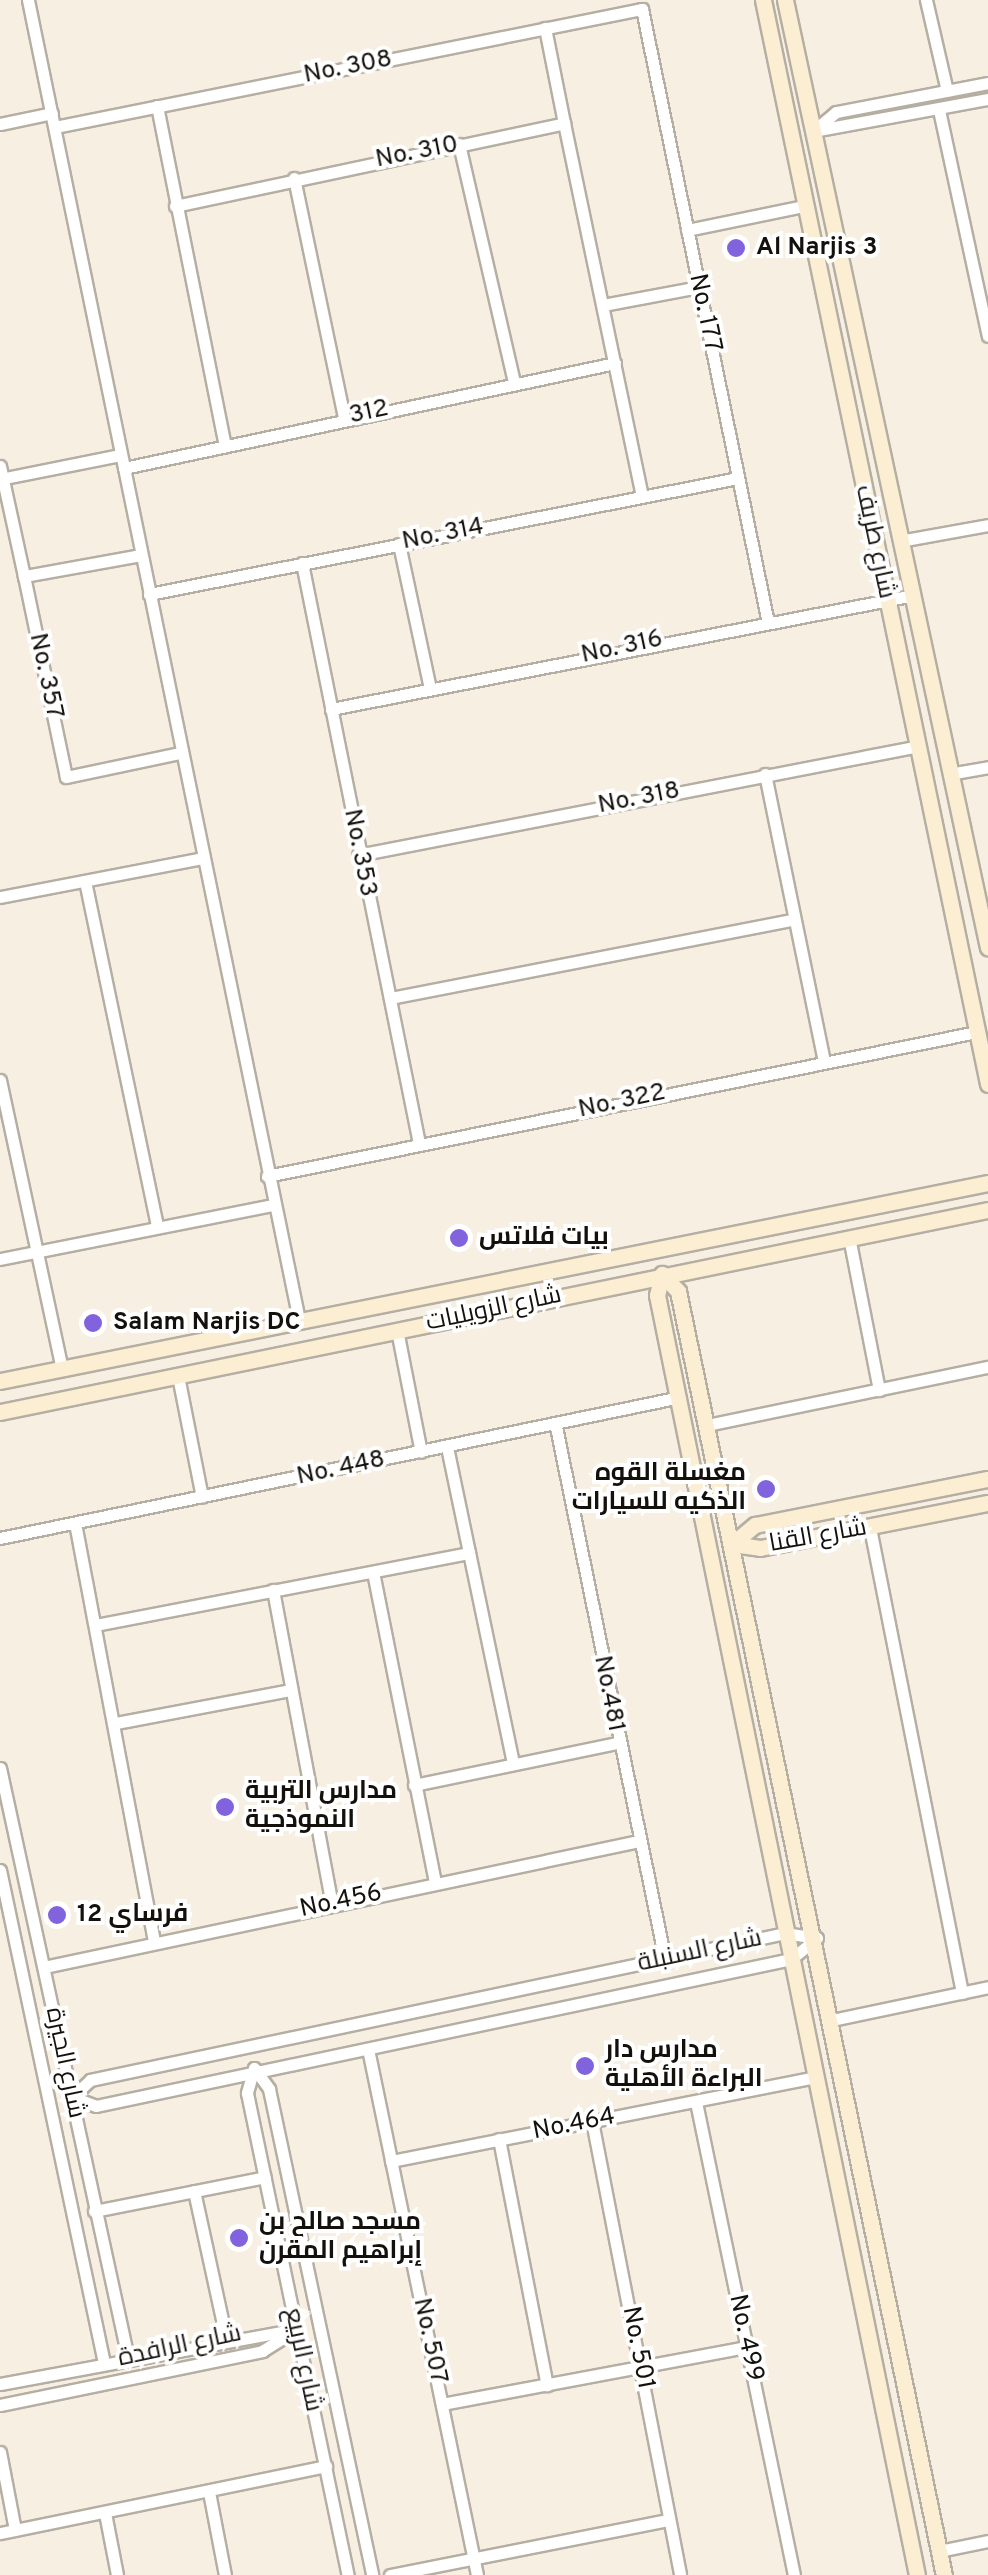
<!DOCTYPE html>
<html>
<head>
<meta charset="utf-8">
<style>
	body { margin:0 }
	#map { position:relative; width:988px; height:2575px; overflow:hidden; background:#f6efe2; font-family:Overpass,Cairo,sans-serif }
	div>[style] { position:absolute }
	.roads { filter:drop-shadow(2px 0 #b5aea2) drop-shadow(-2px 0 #b5aea2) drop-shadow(0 2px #b5aea2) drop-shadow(0 -2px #b5aea2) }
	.street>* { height:11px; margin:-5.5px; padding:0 5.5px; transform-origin:5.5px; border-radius:5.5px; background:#fff }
	.secondary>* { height:15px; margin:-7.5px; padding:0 7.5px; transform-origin:7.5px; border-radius:7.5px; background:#fceed2 }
	.dots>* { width:28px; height:28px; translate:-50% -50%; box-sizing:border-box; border:5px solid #fff; border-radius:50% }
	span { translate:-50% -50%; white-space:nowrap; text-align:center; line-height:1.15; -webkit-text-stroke:8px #fff; paint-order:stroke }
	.street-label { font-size:25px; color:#14110d }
	.poi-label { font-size:25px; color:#14110d; font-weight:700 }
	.left { translate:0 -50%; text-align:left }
	.right { translate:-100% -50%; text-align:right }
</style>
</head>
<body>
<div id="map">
	<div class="roads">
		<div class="street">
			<i style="left:28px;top:0;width:1348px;rotate:78.4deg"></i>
			<i style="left:926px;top:0;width:93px;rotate:77deg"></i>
			<i style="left:988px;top:83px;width:155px;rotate:169.2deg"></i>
			<i style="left:836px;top:112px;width:30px;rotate:140deg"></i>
			<i style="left:813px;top:131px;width:178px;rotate:-10.4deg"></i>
			<i style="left:157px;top:106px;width:347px;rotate:78.7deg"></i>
			<i style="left:939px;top:110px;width:231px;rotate:77.8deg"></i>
			<i style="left:564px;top:123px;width:380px;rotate:78.2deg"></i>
			<i style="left:0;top:124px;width:53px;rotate:-11.9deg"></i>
			<i style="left:55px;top:127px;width:599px;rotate:-11.37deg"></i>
			<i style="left:642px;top:9px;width:622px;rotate:78.4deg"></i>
			<i style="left:459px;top:144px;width:245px;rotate:77deg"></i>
			<i style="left:294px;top:178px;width:245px;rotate:78.2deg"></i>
			<i style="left:175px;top:206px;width:398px;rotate:-12deg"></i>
			<i style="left:564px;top:123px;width:97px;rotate:-101.3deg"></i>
			<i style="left:687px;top:230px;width:119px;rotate:-11.6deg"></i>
			<i style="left:603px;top:305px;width:98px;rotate:-10.6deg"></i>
			<i style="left:0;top:466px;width:113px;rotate:77.7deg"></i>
			<i style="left:124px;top:468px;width:502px;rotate:-12.07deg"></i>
			<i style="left:0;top:479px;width:122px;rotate:-11.3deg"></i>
			<i style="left:905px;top:540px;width:84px;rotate:-10.2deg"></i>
			<i style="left:399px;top:544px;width:148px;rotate:77.9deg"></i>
			<i style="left:141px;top:555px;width:119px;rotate:169.8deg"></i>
			<i style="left:24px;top:576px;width:205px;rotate:78.2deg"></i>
			<i style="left:66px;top:777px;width:116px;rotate:-11.9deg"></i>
			<i style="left:302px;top:563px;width:592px;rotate:78.6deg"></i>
			<i style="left:149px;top:594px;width:600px;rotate:-11.14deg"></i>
			<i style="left:331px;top:709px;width:594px;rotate:-11.06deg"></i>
			<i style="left:765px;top:774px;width:293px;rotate:78.4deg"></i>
			<i style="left:949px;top:774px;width:40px;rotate:-10deg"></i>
			<i style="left:358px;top:855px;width:571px;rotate:-11deg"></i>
			<i style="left:85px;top:881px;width:353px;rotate:78.2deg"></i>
			<i style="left:0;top:897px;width:207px;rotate:-10.9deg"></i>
			<i style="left:390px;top:998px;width:409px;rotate:-11deg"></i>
			<i style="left:0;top:1080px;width:296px;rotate:77.9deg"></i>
			<i style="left:267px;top:1176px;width:724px;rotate:-11.47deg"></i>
			<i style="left:849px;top:1237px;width:156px;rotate:78.9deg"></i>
			<i style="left:0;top:1259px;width:278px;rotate:-11.2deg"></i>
			<i style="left:397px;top:1330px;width:124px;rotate:78.9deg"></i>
			<i style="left:178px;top:1376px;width:123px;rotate:78.8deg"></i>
			<i style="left:707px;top:1425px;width:287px;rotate:-11.7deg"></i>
			<i style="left:556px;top:1427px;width:544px;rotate:78.44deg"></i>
			<i style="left:447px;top:1447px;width:323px;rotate:78.2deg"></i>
			<i style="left:75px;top:1523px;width:425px;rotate:79.3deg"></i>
			<i style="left:870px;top:1528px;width:474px;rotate:78.8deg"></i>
			<i style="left:0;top:1538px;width:694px;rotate:-11.71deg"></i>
			<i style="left:373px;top:1572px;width:315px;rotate:78.7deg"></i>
			<i style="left:273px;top:1590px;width:319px;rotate:79.4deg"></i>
			<i style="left:95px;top:1625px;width:381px;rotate:-10.9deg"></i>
			<i style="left:116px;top:1723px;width:178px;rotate:-10.7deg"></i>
			<i style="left:0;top:1768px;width:604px;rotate:77.76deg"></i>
			<i style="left:414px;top:1785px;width:207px;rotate:-11.7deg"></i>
			<i style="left:0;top:1870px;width:504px;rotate:78.09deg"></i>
			<i style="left:785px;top:1933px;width:32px;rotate:9deg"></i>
			<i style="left:817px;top:1938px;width:33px;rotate:141deg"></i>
			<i style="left:791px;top:1959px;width:710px;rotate:168.06deg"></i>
			<i style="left:96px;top:2106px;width:26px;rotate:-159deg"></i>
			<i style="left:72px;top:2097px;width:25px;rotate:-43deg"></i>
			<i style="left:90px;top:2080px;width:710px;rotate:-11.94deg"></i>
			<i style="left:44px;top:1967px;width:608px;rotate:-11.96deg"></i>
			<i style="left:832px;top:2020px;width:159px;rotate:-11.9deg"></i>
			<i style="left:368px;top:2049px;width:537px;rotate:78.29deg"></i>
			<i style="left:254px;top:2068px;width:26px;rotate:54deg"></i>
			<i style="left:269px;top:2089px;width:497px;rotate:78deg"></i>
			<i style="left:254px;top:2068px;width:26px;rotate:106deg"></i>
			<i style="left:247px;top:2093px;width:492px;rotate:78.2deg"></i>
			<i style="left:696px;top:2102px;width:483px;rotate:78.3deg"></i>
			<i style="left:592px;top:2121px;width:462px;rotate:79deg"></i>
			<i style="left:499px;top:2139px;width:251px;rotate:79deg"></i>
			<i style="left:391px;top:2161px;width:432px;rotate:-11.2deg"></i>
			<i style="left:194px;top:2191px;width:150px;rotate:77.7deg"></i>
			<i style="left:94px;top:2211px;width:174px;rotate:-11.2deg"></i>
			<i style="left:0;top:2384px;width:296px;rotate:-10.5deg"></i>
			<i style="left:442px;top:2404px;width:310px;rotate:-10.6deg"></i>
			<i style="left:0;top:2405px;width:268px;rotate:-11.6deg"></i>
			<i style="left:262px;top:2351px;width:39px;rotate:-32deg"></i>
			<i style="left:0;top:2452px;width:79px;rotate:79.1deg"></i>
			<i style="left:209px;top:2492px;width:85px;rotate:79.1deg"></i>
			<i style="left:105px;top:2513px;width:63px;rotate:79deg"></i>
			<i style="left:0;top:2533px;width:333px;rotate:-11.6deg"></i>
			<i style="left:939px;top:2551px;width:50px;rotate:-11.5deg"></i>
			<i style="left:390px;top:2575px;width:284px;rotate:-11.2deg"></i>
		</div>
		<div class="secondary">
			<i style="left:763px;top:0;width:1107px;rotate:78.27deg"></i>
			<i style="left:785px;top:0;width:969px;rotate:77.91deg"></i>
			<i style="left:662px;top:1274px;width:23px;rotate:47deg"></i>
			<i style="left:678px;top:1291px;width:1311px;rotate:78.3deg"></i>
			<i style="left:662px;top:1274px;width:22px;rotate:103deg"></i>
			<i style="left:657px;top:1295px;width:1306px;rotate:78.52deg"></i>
			<i style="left:0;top:1381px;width:1008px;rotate:-11.33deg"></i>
			<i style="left:0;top:1412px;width:1008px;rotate:-11.56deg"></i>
			<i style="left:732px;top:1544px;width:30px;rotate:-40deg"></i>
			<i style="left:755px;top:1525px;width:237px;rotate:-11.2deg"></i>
			<i style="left:732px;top:1544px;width:28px;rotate:8deg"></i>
			<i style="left:760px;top:1548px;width:232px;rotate:-11.2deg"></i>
		</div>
	</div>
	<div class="dots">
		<i style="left:736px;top:248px;background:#8163de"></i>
		<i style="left:459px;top:1238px;background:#8163de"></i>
		<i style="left:93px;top:1323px;background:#8163de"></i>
		<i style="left:766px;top:1489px;background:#8163de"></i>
		<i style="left:225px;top:1807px;background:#8163de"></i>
		<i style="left:57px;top:1915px;background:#8163de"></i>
		<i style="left:585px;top:2066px;background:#8163de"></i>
		<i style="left:239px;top:2238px;background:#8163de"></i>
	</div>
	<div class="street-label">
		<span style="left:348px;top:68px;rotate:-11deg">No. 308</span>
		<span style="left:417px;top:153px;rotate:-11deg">No. 310</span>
		<span style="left:704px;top:313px;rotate:78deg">No. 177</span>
		<span style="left:369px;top:413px;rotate:-12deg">312</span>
		<span style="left:443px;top:535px;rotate:-11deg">No. 314</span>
		<span style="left:874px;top:542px;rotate:78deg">شارع طريف</span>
		<span style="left:622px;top:648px;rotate:-12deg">No. 316</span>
		<span style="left:45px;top:676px;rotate:78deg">No. 357</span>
		<span style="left:639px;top:799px;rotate:-11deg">No. 318</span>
		<span style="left:359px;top:853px;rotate:79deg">No. 353</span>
		<span style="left:622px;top:1102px;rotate:-12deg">No. 322</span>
		<span style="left:494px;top:1310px;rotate:-12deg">شارع الزويليات</span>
		<span style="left:341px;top:1469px;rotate:-12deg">No. 448</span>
		<span style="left:818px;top:1537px;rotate:-10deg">شارع القنا</span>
		<span style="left:608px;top:1694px;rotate:79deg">No.481</span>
		<span style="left:341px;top:1902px;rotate:-12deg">No.456</span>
		<span style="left:700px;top:1952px;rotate:-12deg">شارع السنبلة</span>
		<span style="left:64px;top:2063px;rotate:78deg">شارع الجيرة</span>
		<span style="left:574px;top:2125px;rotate:-11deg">No.464</span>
		<span style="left:745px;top:2338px;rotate:78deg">No. 499</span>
		<span style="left:429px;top:2341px;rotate:78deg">No. 507</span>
		<span style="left:180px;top:2347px;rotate:-12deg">شارع الرافدة</span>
		<span style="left:637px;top:2348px;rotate:79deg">No. 501</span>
		<span style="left:302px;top:2360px;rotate:78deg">شارع الربيع</span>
	</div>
	<div class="poi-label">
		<span class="left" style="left:756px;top:248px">Al Narjis 3</span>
		<span class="left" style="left:479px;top:1238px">بيات فلاتس</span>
		<span class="left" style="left:113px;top:1323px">Salam Narjis DC</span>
		<span class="right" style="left:746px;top:1489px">مغسلة القوه<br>الذكيه للسيارات</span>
		<span class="left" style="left:245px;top:1807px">مدارس التربية<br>النموذجية</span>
		<span class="left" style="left:77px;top:1915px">فرساي 12</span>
		<span class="left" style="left:605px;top:2066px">مدارس دار<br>البراءة الأهلية</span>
		<span class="left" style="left:259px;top:2238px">مسجد صالح بن<br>إبراهيم المقرن</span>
	</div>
</div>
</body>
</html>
